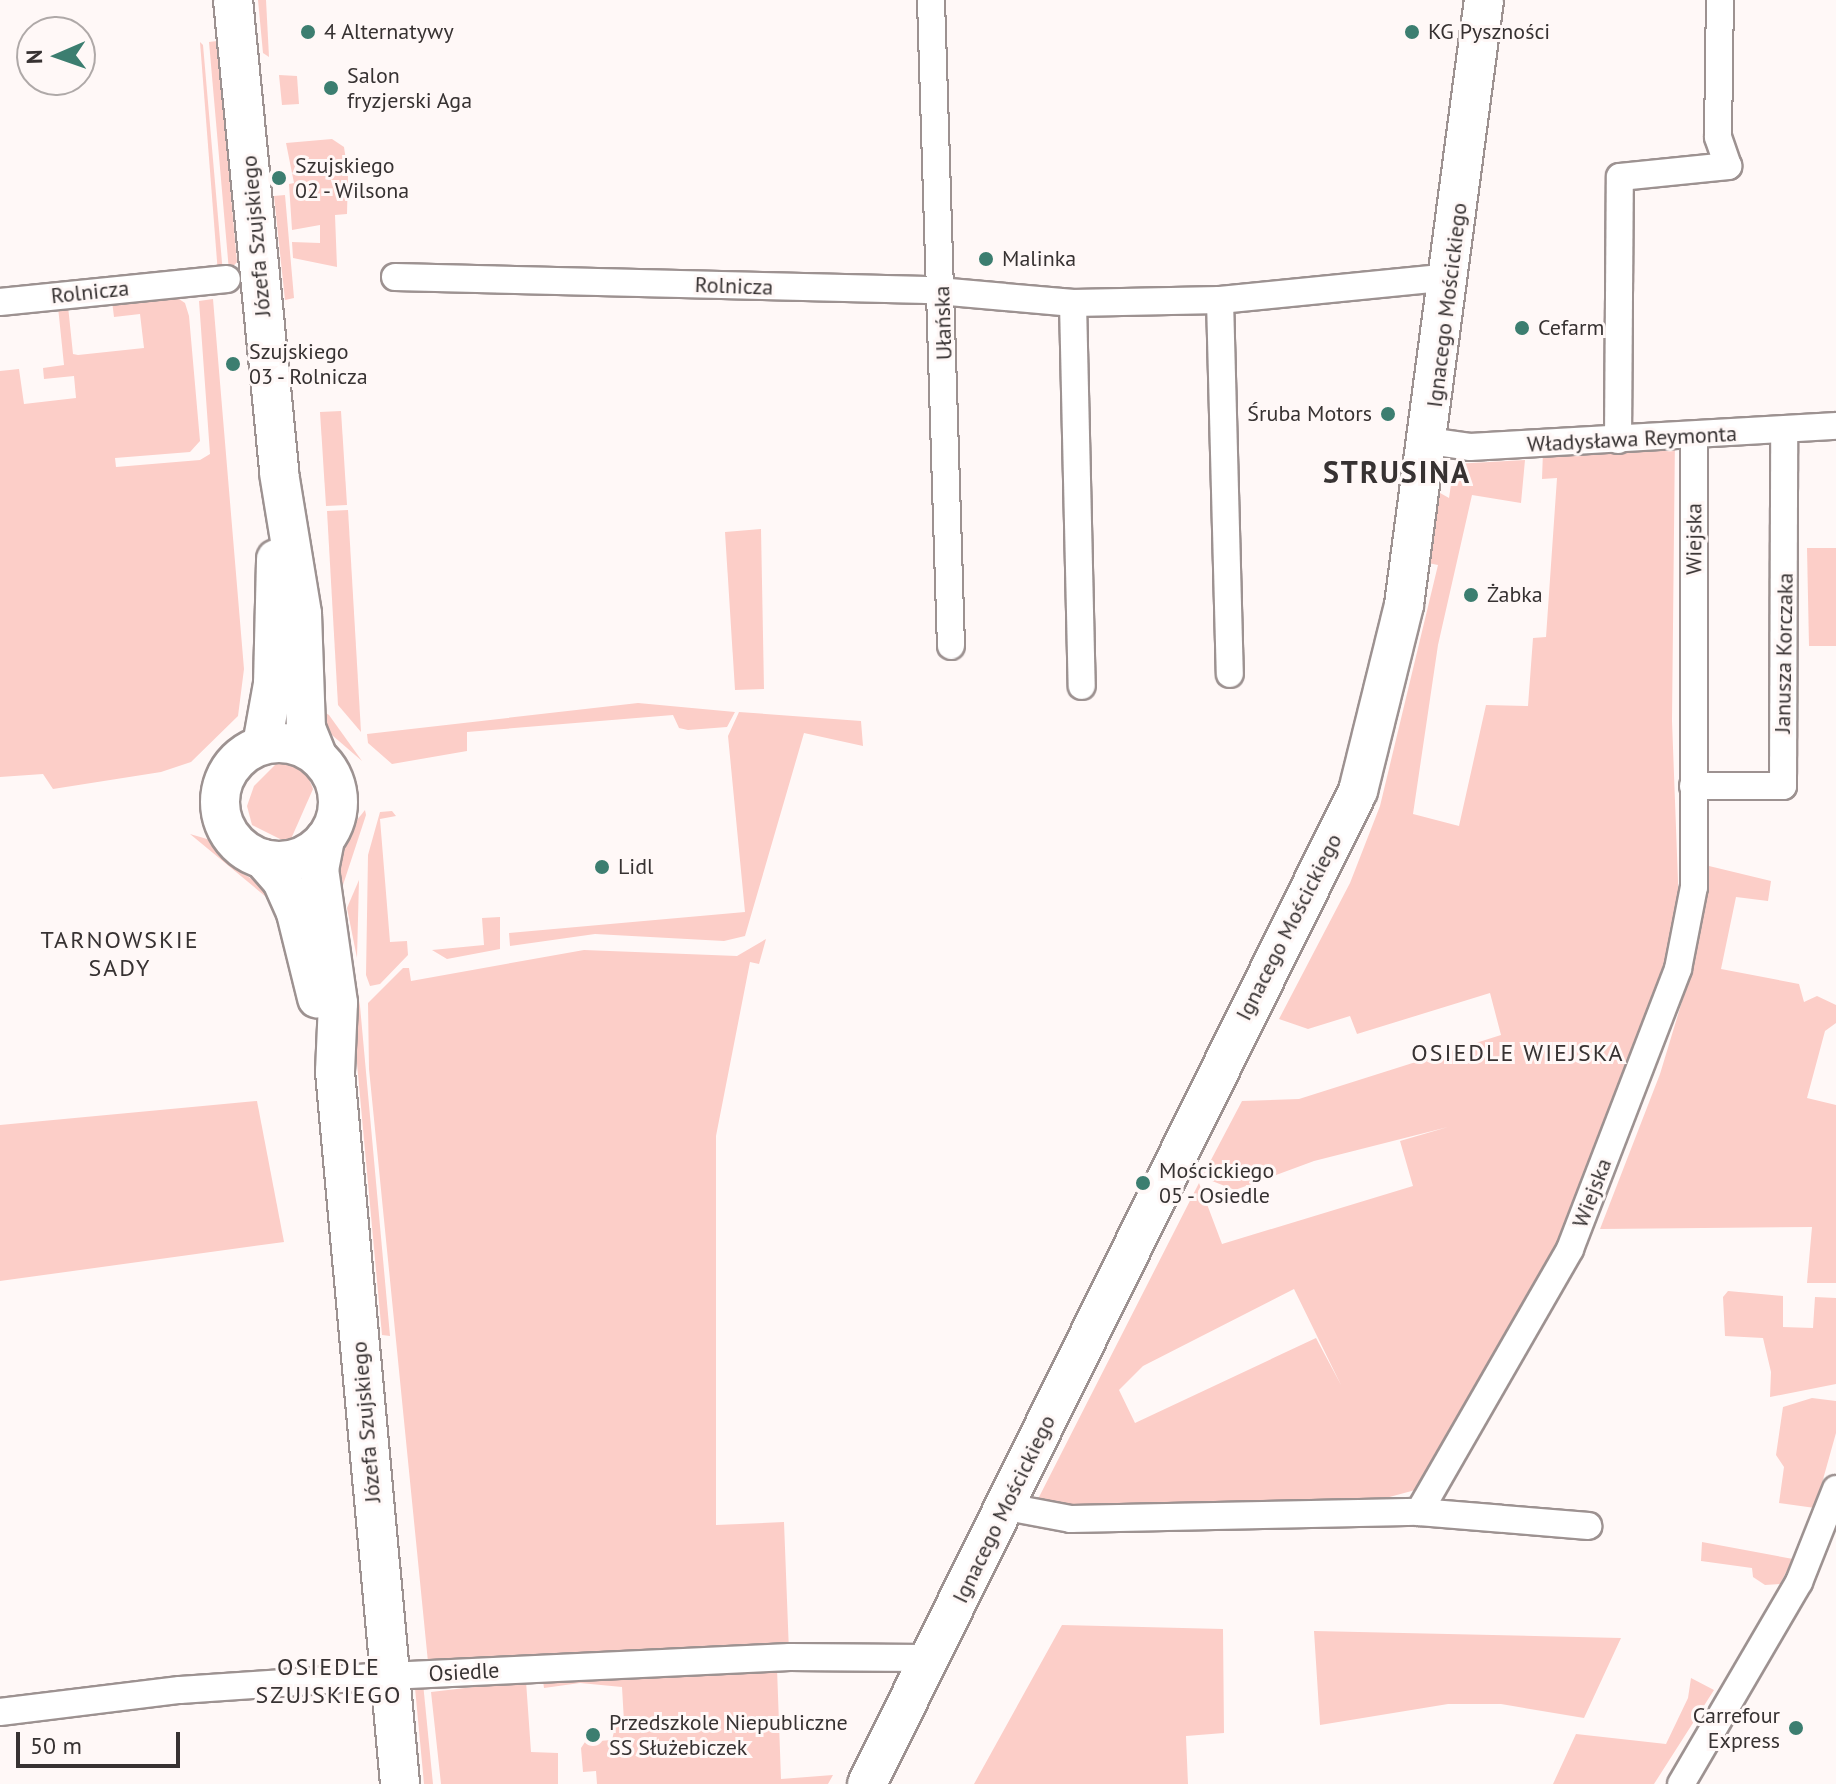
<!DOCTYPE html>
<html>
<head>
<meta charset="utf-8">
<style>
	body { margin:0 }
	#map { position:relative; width:1836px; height:1784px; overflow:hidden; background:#fff8f7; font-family:"PT Sans",sans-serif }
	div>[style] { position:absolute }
	.green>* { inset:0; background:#fccec8 }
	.roads { filter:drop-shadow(2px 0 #9d9291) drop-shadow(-2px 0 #9d9291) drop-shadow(0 2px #9d9291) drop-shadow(0 -2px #9d9291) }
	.street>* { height:26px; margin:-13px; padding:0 13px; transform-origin:13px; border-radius:13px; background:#fff }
	.secondary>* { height:38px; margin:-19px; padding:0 19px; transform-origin:19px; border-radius:19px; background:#fff }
	.secondary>.ring { margin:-19px; padding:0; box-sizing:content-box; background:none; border:38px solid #fff; border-radius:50% }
	.dots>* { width:22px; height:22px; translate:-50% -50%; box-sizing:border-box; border:4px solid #fff8f7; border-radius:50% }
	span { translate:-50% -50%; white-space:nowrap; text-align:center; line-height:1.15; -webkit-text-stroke:6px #fff8f7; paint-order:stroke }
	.poi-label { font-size:22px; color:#373232 }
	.left { translate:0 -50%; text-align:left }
	.right { translate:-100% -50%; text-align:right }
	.street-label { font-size:22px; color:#373232 }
	.neighbourhood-label { font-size:24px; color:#373232; letter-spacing:2px }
	.district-label { font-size:30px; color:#373232; font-weight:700; letter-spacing:2px }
	.north { position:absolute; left:16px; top:16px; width:80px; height:80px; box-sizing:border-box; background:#fff8f7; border:2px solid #afa9a8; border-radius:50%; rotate:268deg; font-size:22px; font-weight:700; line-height:32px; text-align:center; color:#373232 }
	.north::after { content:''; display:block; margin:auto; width:28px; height:36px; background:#3c7e70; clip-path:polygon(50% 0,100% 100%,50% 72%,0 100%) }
	.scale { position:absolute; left:16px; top:1732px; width:164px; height:36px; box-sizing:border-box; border:4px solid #373232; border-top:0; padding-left:10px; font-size:24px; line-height:28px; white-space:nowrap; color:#373232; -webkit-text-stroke:6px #fff8f7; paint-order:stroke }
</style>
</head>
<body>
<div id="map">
	<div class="green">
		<i style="clip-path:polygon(258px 0,266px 0,269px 57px,263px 53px)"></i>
		<i style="clip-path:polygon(217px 41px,237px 262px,229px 271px,209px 42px)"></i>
		<i style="clip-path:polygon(200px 42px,203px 45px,223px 274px,218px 274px)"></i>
		<i style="clip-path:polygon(279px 75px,297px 76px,299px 104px,282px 105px)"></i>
		<i style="clip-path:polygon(332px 139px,344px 147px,348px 174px,347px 214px,335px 215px,337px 267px,293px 258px,292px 242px,320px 243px,320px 225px,292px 230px,289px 184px,294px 183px,286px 143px)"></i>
		<i style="clip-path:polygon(285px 195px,294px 298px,285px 300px,274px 196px)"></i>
		<i style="clip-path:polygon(176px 297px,185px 303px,189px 316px,200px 441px,190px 452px,115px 458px,116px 467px,200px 460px,210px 454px,199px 301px,213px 299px,244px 669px,238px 716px,191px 762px,161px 772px,53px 789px,43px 774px,0 777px,0 371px,19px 369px,24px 404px,76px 398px,74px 376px,44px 379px,43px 368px,64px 365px,58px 307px,68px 306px,73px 354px,78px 355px,144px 348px,140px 314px,114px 317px,112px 301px)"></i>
		<i style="clip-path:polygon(341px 411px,347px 505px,326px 506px,320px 412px)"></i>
		<i style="clip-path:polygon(evenodd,1675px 437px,1672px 721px,1679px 908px,1665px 962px,1565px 1235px,1419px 1489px,1382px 1499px,1202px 1506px,1071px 1519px,1037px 1501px,1199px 1183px,1222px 1244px,1413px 1186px,1400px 1141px,1448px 1127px,1314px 1161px,1235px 1190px,1202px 1177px,1242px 1101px,1299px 1099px,1501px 1035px,1490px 993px,1357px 1034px,1350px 1016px,1308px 1029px,1279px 1019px,1350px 883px,1380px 806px,1438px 565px,1423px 562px,1433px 489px,1449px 498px,1454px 464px,1525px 460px,1521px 503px,1472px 495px,1438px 645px,1413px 814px,1459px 826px,1486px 705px,1528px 706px,1533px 638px,1546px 637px,1557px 478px,1542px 479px,1543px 451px,1675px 437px,1294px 1289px,1341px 1385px,1316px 1338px,1135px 1423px,1119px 1390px,1143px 1366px,1294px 1289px)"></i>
		<i style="clip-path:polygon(348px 510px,361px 732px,338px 705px,327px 511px)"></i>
		<i style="clip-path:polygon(761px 529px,764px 689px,735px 690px,725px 532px)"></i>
		<i style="clip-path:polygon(1807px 548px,1836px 548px,1836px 646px,1809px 646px)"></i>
		<i style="clip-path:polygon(638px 703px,735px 712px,727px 727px,688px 730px,679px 728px,673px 715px,467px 732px,467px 751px,392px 764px,368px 743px,367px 734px)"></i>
		<i style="clip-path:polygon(321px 710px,329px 715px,362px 761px,325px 729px)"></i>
		<i style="clip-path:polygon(739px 712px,861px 721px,863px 746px,804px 733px,745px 936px,724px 941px,595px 934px,510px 946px,509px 933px,745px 912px,728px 736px)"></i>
		<i style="clip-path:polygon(283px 757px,305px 768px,313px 789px,291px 839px,282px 840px,252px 825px,247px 806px,254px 786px)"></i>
		<i style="clip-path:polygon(365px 810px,366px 815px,340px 894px,333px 850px)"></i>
		<i style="clip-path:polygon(392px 811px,396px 816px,380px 819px,390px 942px,407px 941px,408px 955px,380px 984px,370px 986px,366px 975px,368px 855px,380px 812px)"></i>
		<i style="clip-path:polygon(190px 834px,207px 839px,238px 871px,266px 887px,277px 906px)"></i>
		<i style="clip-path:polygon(1709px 866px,1771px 881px,1768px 901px,1736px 897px,1721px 969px,1799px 984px,1804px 1002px,1817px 996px,1836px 1005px,1836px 1023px,1825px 1031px,1807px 1098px,1836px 1105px,1836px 1283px,1807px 1283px,1812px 1227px,1600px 1229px,1660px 1074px,1693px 965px)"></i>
		<i style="clip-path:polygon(359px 880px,357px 958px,347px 908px)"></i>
		<i style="clip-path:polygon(500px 917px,500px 949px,447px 959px,432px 950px,484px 945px,482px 918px)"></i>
		<i style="clip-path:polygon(344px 922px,360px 1006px,390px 1336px,382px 1335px)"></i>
		<i style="clip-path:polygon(766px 939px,759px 964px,750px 962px,716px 1136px,716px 1525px,784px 1522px,789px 1652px,428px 1662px,369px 1069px,368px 1003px,403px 968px,409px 968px,411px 981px,584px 950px,737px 956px)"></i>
		<i style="clip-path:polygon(257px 1101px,284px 1242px,0 1281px,0 1125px)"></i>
		<i style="clip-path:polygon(1728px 1291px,1783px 1296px,1783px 1327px,1813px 1328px,1815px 1297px,1836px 1298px,1836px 1384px,1770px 1397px,1771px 1372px,1763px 1338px,1725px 1336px,1723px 1297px)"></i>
		<i style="clip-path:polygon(1812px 1398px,1836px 1401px,1836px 1433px,1815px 1508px,1779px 1503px,1784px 1467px,1776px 1455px,1783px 1407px)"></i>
		<i style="clip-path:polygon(1702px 1542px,1793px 1559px,1780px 1584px,1765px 1585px,1753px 1577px,1752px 1568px,1701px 1561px)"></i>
		<i style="clip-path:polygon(1062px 1625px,1223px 1629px,1224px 1733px,1186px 1736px,1188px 1784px,974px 1784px)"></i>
		<i style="clip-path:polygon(1314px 1631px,1621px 1638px,1584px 1718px,1501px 1704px,1448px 1704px,1320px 1725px)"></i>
		<i style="clip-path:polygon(777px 1668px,781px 1779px,833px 1775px,828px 1784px,597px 1784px,596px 1771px,583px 1772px,581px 1748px,585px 1742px,612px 1740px,616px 1723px,624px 1722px,622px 1687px,580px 1683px,544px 1688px,543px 1681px)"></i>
		<i style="clip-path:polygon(1691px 1678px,1714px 1690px,1654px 1784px,1553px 1784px,1576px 1734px,1666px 1744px,1688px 1698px)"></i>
		<i style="clip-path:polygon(526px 1681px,531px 1752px,558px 1753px,558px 1784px,441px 1784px,431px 1692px)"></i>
		<i style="clip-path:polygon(423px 1683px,433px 1784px,424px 1784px,415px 1688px)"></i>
	</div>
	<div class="roads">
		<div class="street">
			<i style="left:931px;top:0;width:646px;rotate:88.23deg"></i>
			<i style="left:395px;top:277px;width:532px;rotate:1.4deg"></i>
			<i style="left:927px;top:290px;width:147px;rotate:5.1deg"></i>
			<i style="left:1073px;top:303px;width:147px;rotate:-1.2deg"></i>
			<i style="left:1220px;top:300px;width:232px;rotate:-5.7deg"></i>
			<i style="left:1220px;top:300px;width:374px;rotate:88.5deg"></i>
			<i style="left:0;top:302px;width:228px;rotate:-5.8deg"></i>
			<i style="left:1073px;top:303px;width:383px;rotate:88.7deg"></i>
			<i style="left:1618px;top:440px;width:263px;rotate:-89.6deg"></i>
			<i style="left:1620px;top:177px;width:109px;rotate:-5.8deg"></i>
			<i style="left:1728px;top:166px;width:31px;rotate:-109deg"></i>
			<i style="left:1718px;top:137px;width:137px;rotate:-89.2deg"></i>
			<i style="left:1429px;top:441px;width:41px;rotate:8.3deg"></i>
			<i style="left:1470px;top:447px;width:367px;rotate:-3.3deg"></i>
			<i style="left:1693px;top:786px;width:90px"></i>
			<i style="left:1783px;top:786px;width:356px;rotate:-89.8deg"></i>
			<i style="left:1007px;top:1507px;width:65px;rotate:10.6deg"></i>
			<i style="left:1071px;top:1519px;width:348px;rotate:-1.2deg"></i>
			<i style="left:1419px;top:1512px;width:170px;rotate:4.7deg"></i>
			<i style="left:1419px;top:1512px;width:303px;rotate:-60.1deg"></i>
			<i style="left:1570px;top:1249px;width:300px;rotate:-68.9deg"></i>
			<i style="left:1678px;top:969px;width:84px;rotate:-79deg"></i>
			<i style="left:1694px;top:887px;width:452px;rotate:-90deg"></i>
			<i style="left:0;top:1712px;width:181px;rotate:-7deg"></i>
			<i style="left:180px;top:1690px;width:208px;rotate:-3.9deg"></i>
			<i style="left:388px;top:1676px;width:402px;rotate:-2.7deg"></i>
			<i style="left:790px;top:1657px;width:139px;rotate:0.4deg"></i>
			<i style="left:1681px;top:1784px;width:234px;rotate:-59.7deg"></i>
			<i style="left:1799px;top:1582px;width:100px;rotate:-68.3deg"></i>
		</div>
		<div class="secondary">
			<i style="left:233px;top:0;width:475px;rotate:84.4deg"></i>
			<i style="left:279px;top:473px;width:143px;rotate:80.7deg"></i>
			<i style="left:302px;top:614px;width:114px;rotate:88deg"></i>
			<i style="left:306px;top:728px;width:31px;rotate:68deg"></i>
			<i class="ring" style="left:220px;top:743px;width:80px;height:80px"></i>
			<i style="left:262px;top:745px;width:62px;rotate:-79.8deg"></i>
			<i style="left:273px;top:684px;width:125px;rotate:-88.6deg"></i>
			<i style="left:325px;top:839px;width:31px;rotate:101deg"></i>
			<i style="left:319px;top:869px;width:135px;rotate:81.9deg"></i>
			<i style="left:338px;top:1003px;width:69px;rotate:92.5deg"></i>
			<i style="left:335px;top:1072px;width:715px;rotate:84.78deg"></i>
			<i style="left:263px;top:859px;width:29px;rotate:49deg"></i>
			<i style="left:282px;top:881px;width:35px;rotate:66deg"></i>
			<i style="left:296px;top:913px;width:88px;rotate:76.1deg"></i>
			<i style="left:867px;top:1784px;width:1108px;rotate:-63.69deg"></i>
			<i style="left:1358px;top:791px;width:192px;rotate:-76.1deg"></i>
			<i style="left:1404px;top:605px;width:610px;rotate:-82.47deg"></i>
		</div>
	</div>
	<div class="dots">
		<i style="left:308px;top:32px;background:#3c7e70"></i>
		<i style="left:1412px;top:32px;background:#3c7e70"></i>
		<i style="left:331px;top:88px;background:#3c7e70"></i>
		<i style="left:279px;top:178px;background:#3c7e70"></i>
		<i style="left:986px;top:259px;background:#3c7e70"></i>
		<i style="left:1522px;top:328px;background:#3c7e70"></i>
		<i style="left:233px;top:364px;background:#3c7e70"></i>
		<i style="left:1388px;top:414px;background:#3c7e70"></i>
		<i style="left:1471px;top:595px;background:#3c7e70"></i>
		<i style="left:602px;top:867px;background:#3c7e70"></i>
		<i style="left:1143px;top:1183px;background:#3c7e70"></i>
		<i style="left:1796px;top:1728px;background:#3c7e70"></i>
		<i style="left:593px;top:1735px;background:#3c7e70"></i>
	</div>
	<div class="poi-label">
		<span class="left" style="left:324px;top:32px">4 Alternatywy</span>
		<span class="left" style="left:1428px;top:32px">KG Pyszności</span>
		<span class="left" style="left:347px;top:88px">Salon<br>fryzjerski Aga</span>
		<span class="left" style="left:295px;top:178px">Szujskiego<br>02 - Wilsona</span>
		<span class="left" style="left:1002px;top:259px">Malinka</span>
		<span class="left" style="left:1538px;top:328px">Cefarm</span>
		<span class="left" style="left:249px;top:364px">Szujskiego<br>03 - Rolnicza</span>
		<span class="right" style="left:1372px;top:414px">Śruba Motors</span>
		<span class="left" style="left:1487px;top:595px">Żabka</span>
		<span class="left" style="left:618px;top:867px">Lidl</span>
		<span class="left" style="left:1159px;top:1183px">Mościckiego<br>05 - Osiedle</span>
		<span class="right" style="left:1780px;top:1728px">Carrefour<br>Express</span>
		<span class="left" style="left:609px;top:1735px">Przedszkole Niepubliczne<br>SS Służebiczek</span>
	</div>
	<div class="street-label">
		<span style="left:256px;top:236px;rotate:-95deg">Józefa Szujskiego</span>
		<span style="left:734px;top:286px;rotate:2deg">Rolnicza</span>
		<span style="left:90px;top:292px;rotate:-6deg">Rolnicza</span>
		<span style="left:1447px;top:305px;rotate:-83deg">Ignacego Mościckiego</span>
		<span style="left:943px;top:323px;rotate:-92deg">Ułańska</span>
		<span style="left:1632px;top:439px;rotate:-3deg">Władysława Reymonta</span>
		<span style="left:1694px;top:539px;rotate:-90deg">Wiejska</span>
		<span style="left:1784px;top:653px;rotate:-89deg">Janusza Korczaka</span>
		<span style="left:1289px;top:927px;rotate:-63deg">Ignacego Mościckiego</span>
		<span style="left:1592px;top:1193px;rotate:-69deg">Wiejska</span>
		<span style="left:366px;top:1422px;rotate:-95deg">Józefa Szujskiego</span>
		<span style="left:1004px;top:1509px;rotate:-64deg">Ignacego Mościckiego</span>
		<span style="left:464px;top:1672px;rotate:-3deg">Osiedle</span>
	</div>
	<div class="neighbourhood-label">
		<span style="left:120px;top:954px">TARNOWSKIE<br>SADY</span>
		<span style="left:1518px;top:1053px">OSIEDLE WIEJSKA</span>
		<span style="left:329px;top:1681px">OSIEDLE<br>SZUJSKIEGO</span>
	</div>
	<div class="district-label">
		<span style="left:1397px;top:472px">STRUSINA</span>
	</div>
	<div class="north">N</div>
	<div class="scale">50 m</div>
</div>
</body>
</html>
